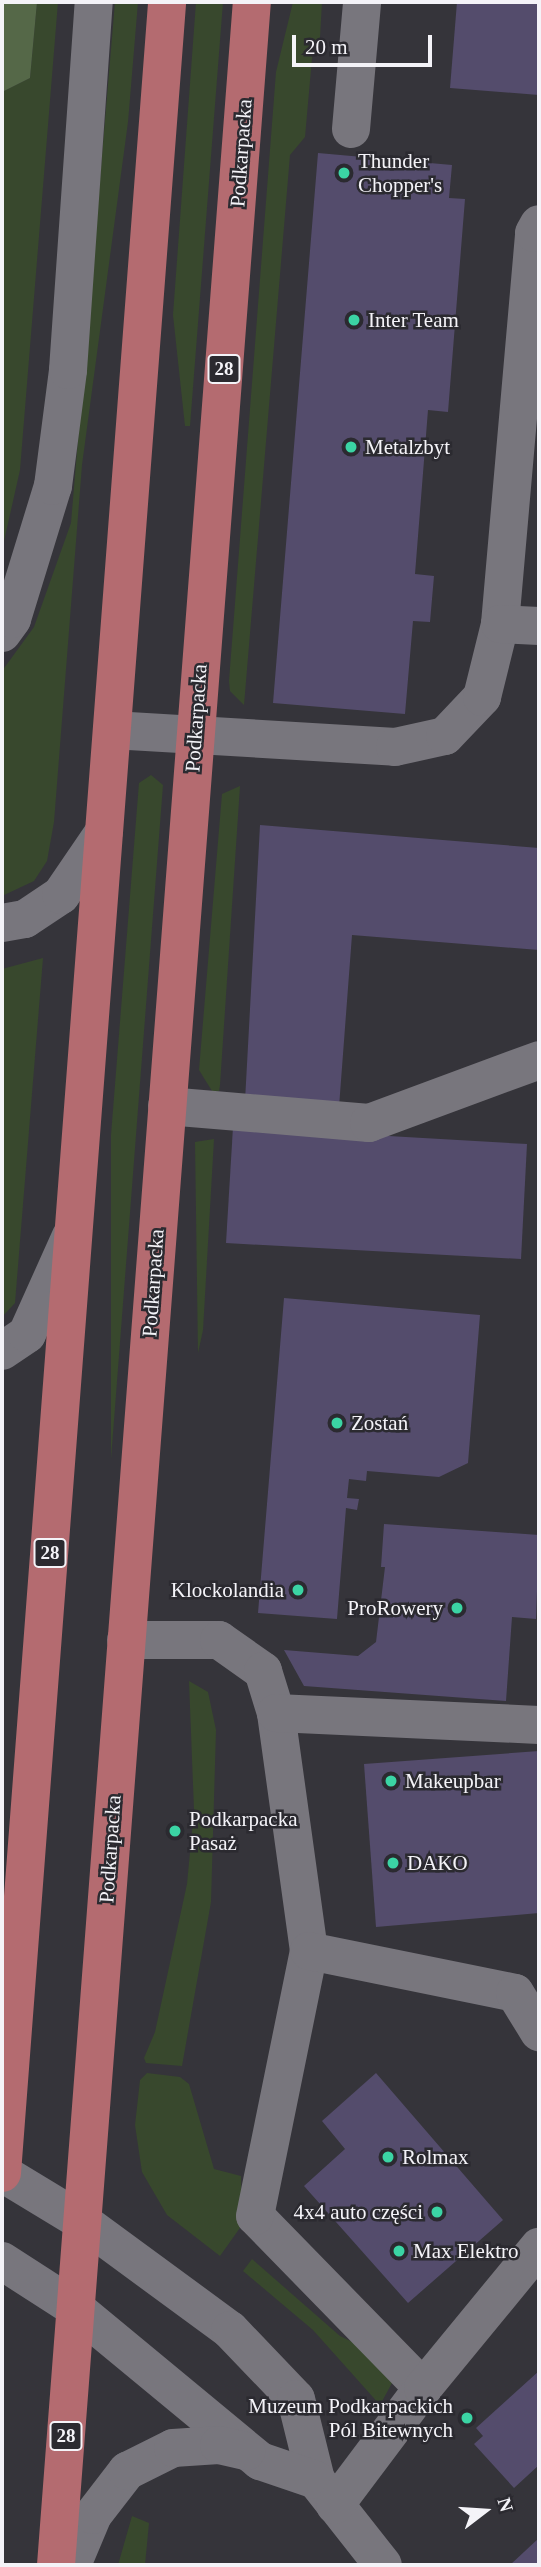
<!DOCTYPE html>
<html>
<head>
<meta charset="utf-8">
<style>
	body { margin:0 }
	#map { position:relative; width:541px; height:2567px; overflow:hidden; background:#35343a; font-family:"Times New Roman",serif }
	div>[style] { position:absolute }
	.green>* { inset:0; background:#38482d }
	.forest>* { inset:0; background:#556848 }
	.building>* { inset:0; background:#544c6c }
	.minor>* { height:38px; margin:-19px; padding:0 19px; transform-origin:19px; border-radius:19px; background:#78767d }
	.major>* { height:38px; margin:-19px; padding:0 19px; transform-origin:19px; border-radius:19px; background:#b46b70 }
	.dots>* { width:19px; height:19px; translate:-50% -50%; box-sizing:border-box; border:4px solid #2b2a30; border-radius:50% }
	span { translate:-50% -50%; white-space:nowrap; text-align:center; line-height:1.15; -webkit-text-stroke:5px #2b2a30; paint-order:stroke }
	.shield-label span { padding:2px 5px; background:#2b2a30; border:2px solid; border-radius:5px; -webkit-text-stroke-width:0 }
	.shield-label { font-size:19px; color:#f4f3f8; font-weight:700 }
	.street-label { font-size:21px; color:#f4f3f8 }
	.poi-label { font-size:21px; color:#f4f3f8 }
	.left { translate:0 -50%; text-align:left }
	.right { translate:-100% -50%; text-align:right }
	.frame { position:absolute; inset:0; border:4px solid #f4f3f8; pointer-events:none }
	.north { position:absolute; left:450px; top:2476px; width:70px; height:70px; -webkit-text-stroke:5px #2b2a30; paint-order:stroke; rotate:73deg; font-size:19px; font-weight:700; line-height:28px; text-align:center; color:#f4f3f8 }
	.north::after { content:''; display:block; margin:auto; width:24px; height:32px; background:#f4f3f8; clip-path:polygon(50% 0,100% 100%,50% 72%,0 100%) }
	.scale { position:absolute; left:292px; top:35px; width:140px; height:32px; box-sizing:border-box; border:4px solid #f4f3f8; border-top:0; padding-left:9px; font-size:21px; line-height:24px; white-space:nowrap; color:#f4f3f8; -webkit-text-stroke:5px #2b2a30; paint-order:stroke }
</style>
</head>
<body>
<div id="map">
	<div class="green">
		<i style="clip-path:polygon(37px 2px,58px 2px,20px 470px,2px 550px,2px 92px,30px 78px)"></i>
		<i style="clip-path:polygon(115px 2px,138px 2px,128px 122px,82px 465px,54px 822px,47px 861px,34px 881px,2px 896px,2px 671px,34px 627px,71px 523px)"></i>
		<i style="clip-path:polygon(196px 2px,223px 2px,190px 426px,185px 426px,173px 315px)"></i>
		<i style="clip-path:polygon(293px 2px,322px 2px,320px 38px,313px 47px,305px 137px,290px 155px,244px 705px,230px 691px,229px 681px,276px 72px)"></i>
		<i style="clip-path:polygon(151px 775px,163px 785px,111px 1459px,111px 1135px,139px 783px)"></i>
		<i style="clip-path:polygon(240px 786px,220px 1085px,219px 1091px,212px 1091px,199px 1070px,222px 794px)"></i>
		<i style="clip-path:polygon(43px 958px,15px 1303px,2px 1317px,2px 969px)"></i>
		<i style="clip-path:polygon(214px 1139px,203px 1330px,198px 1353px,195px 1142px)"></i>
		<i style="clip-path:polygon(189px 1681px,208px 1692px,216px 1730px,211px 1902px,182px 2066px,146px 2063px,144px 2058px,155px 2032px,187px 1884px,194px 1810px)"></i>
		<i style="clip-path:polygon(147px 2073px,180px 2077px,189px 2084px,214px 2169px,241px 2176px,242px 2225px,220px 2256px,167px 2215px,142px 2172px,135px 2125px,140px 2080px)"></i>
		<i style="clip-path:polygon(252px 2259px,340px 2336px,371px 2351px,392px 2383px,380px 2405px,313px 2330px,243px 2271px)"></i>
		<i style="clip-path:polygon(132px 2516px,149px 2523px,145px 2565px,118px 2565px)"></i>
	</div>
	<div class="forest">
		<i style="clip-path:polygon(2px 2px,37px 2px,30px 78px,2px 92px)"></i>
	</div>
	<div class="building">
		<i style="clip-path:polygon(457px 2px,539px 2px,539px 95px,450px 88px)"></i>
		<i style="clip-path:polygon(318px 153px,452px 165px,449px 198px,465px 199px,448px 412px,428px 410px,415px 574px,434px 576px,430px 622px,413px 621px,405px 714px,273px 703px)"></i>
		<i style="clip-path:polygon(260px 825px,539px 848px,539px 950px,352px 935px,339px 1107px,245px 1101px)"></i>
		<i style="clip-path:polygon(233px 1127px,527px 1144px,521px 1259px,226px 1243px)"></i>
		<i style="clip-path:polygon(284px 1298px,480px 1315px,468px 1463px,439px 1477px,367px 1471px,366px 1481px,349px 1479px,347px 1498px,359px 1499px,357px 1510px,346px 1508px,337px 1619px,258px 1613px)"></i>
		<i style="clip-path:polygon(384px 1524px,539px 1535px,536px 1619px,512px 1617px,506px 1701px,304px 1686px,284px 1650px,358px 1656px,376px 1642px,385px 1567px,381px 1567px)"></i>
		<i style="clip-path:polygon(539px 1751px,539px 1913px,376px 1927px,364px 1764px)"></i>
		<i style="clip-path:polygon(376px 2073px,503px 2220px,408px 2303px,304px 2186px,345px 2149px,322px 2121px)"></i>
		<i style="clip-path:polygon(539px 2371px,539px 2465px,514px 2488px,474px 2444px,483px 2436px,476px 2428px)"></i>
		<i style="clip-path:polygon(539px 2538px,539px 2565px,510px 2565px)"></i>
	</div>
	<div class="minor">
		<i style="left:351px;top:129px;width:127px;rotate:-85deg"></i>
		<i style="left:500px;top:624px;width:392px;rotate:-85deg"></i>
		<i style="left:534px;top:233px;width:10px;rotate:-61deg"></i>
		<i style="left:2px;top:633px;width:17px;rotate:-54deg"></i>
		<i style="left:12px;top:619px;width:139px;rotate:-72.9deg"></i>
		<i style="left:53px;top:486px;width:117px;rotate:-82.6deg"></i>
		<i style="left:68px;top:370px;width:369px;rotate:-86deg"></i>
		<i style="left:112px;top:730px;width:284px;rotate:3.4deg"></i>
		<i style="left:395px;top:747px;width:51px;rotate:-12.4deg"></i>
		<i style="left:445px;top:736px;width:54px;rotate:-46.5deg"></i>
		<i style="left:482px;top:697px;width:75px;rotate:-76.1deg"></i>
		<i style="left:500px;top:624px;width:39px;rotate:3deg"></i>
		<i style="left:2px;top:923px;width:23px;rotate:-10deg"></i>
		<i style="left:25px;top:919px;width:43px;rotate:-33.7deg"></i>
		<i style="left:61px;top:895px;width:76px;rotate:-55.7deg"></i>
		<i style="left:167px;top:1106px;width:203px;rotate:4.8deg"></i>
		<i style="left:369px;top:1123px;width:181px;rotate:-20.3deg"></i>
		<i style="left:2px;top:1351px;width:30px;rotate:-34deg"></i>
		<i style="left:27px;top:1334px;width:107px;rotate:-65.8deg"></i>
		<i style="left:126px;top:1640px;width:93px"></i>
		<i style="left:219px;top:1640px;width:54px;rotate:35.2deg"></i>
		<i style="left:263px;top:1671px;width:44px;rotate:72.8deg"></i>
		<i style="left:309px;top:1951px;width:240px;rotate:-97.9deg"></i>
		<i style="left:276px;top:1713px;width:263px;rotate:2.6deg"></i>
		<i style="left:2px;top:2173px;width:95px;rotate:31.2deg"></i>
		<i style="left:83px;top:2222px;width:182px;rotate:36.3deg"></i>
		<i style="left:230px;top:2330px;width:95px;rotate:46.3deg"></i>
		<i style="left:296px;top:2399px;width:83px;rotate:76.1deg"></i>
		<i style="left:316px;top:2480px;width:108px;rotate:51.8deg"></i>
		<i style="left:2px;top:2261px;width:87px;rotate:32.8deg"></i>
		<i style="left:75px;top:2308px;width:240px;rotate:39.6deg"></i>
		<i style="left:260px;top:2461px;width:59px;rotate:18.7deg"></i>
		<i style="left:423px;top:2388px;width:240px;rotate:-134.3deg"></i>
		<i style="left:255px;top:2216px;width:270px;rotate:-78.5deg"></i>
		<i style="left:309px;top:1951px;width:210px;rotate:11.5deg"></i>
		<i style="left:515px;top:1993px;width:46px;rotate:58.4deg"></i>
		<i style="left:335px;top:2505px;width:146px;rotate:-53.1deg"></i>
		<i style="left:423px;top:2388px;width:183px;rotate:-50.6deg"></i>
		<i style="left:72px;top:2565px;width:54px;rotate:-67.2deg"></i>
		<i style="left:93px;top:2515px;width:56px;rotate:-52.3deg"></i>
		<i style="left:127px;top:2471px;width:51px;rotate:-26.6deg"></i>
		<i style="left:173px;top:2448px;width:46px;rotate:-3.7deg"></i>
		<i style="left:219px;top:2445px;width:28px;rotate:13deg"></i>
	</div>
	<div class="major">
		<i style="left:2px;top:2173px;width:2177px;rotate:-85.65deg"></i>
		<i style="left:56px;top:2565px;width:2570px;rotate:-85.63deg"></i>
	</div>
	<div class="dots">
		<i style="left:344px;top:173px;background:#3bd4a4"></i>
		<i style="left:354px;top:320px;background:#3bd4a4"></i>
		<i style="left:351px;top:447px;background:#3bd4a4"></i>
		<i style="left:337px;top:1423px;background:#3bd4a4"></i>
		<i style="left:298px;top:1590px;background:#3bd4a4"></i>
		<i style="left:457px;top:1608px;background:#3bd4a4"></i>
		<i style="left:391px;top:1781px;background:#3bd4a4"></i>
		<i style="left:175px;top:1831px;background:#3bd4a4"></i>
		<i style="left:393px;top:1863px;background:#3bd4a4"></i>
		<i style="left:388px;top:2157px;background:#3bd4a4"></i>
		<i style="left:437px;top:2212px;background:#3bd4a4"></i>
		<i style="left:399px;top:2251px;background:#3bd4a4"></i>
		<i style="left:467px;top:2418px;background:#3bd4a4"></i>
	</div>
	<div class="shield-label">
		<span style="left:224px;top:369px">28</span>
		<span style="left:50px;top:1553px">28</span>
		<span style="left:66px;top:2436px">28</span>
	</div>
	<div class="street-label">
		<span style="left:241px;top:153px;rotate:-86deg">Podkarpacka</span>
		<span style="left:196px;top:718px;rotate:-86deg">Podkarpacka</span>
		<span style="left:153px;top:1283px;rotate:-86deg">Podkarpacka</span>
		<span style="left:110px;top:1849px;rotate:-86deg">Podkarpacka</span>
	</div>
	<div class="poi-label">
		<span class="left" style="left:358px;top:173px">Thunder<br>Chopper's</span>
		<span class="left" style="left:368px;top:320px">Inter Team</span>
		<span class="left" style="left:365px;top:447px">Metalzbyt</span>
		<span class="left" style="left:351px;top:1423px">Zostań</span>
		<span class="right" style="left:284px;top:1590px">Klockolandia</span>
		<span class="right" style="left:443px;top:1608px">ProRowery</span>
		<span class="left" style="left:405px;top:1781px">Makeupbar</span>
		<span class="left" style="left:189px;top:1831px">Podkarpacka<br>Pasaż</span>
		<span class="left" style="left:407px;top:1863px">DAKO</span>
		<span class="left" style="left:402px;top:2157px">Rolmax</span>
		<span class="right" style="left:423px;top:2212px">4x4 auto części</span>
		<span class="left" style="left:413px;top:2251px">Max Elektro</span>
		<span class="right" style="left:453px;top:2418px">Muzeum Podkarpackich<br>Pól Bitewnych</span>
	</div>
	<div class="frame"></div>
	<div class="north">N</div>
	<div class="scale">20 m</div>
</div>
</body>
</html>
